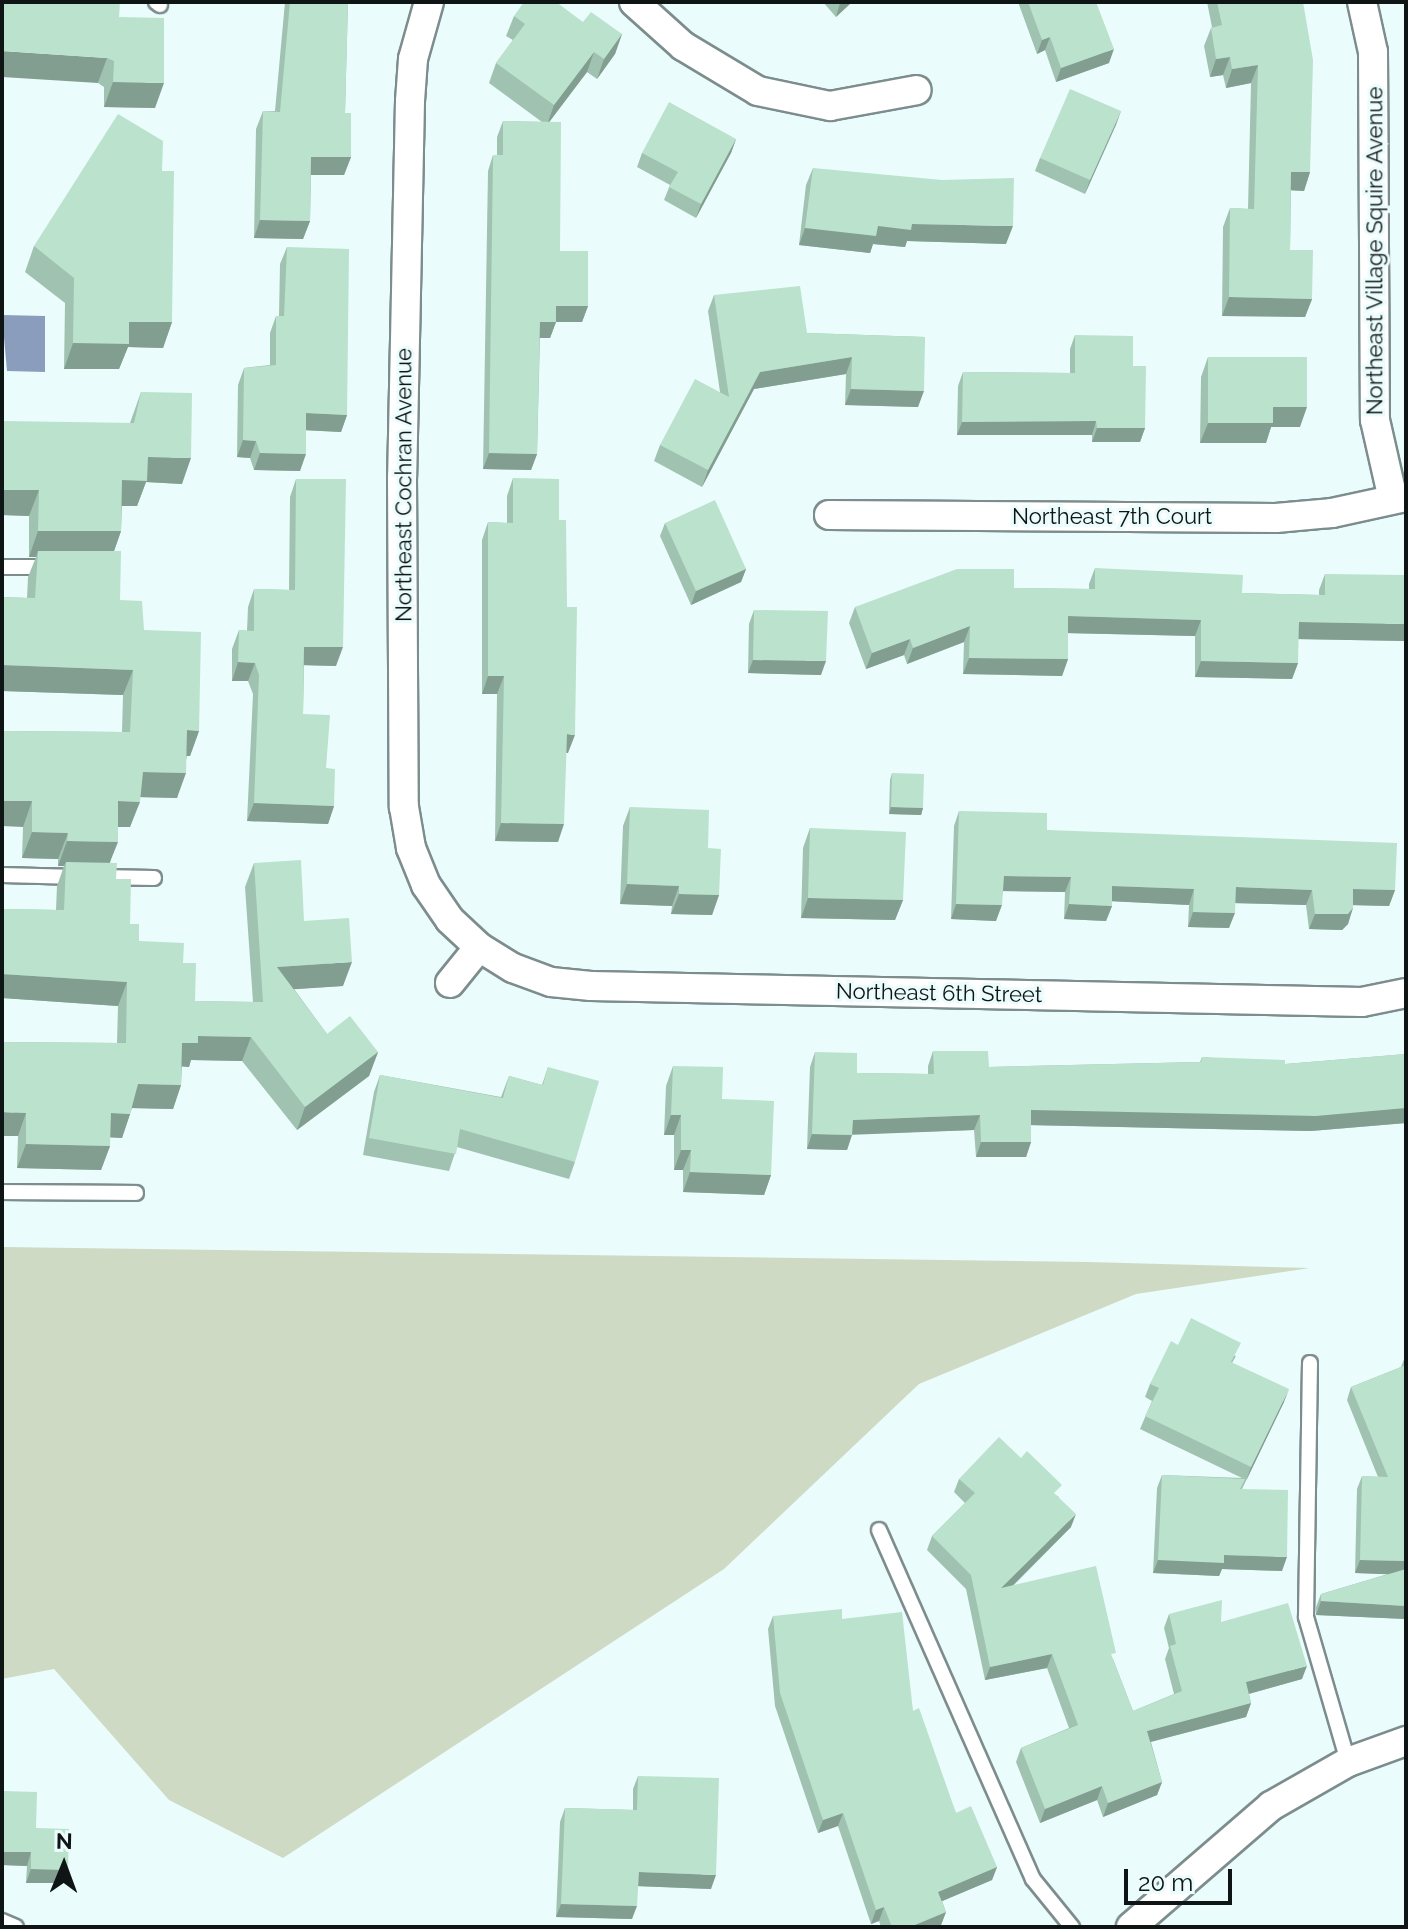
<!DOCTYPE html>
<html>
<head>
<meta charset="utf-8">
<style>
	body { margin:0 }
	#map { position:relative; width:1408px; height:1929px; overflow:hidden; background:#ebfcfc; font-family:Raleway,sans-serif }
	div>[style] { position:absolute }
	.green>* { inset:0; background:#cfdac5 }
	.water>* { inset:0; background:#8a9dbc }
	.roads { filter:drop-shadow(2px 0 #7d8d8d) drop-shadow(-2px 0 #7d8d8d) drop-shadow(0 2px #7d8d8d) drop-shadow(0 -2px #7d8d8d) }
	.lane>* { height:14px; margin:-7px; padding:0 7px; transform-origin:7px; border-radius:7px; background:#fff }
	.street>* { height:28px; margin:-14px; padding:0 14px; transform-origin:14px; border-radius:14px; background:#fff }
	.wall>* { inset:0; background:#a0c2b0 }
	.shaded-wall>* { inset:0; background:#829e90 }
	.building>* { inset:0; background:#bae2cd }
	span { translate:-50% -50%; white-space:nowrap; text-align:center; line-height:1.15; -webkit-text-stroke:6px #ebfcfc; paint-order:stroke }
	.street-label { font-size:22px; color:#0f1515 }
	.frame { position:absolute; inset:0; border:4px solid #0f1515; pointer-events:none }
	.north { position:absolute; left:24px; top:1825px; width:80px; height:80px; -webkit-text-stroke:6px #ebfcfc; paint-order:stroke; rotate:1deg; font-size:22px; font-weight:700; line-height:32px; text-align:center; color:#0f1515 }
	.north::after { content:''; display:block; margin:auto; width:28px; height:36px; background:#0f1515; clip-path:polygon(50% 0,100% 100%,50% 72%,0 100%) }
	.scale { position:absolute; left:1124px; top:1869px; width:108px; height:36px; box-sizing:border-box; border:4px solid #0f1515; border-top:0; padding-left:10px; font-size:24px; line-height:28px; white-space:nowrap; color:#0f1515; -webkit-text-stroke:6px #ebfcfc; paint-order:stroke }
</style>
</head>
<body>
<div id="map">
	<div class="green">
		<i style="clip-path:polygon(2px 1247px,1088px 1262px,1310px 1268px,1136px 1294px,919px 1384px,724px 1569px,283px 1858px,169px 1800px,54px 1669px,2px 1679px)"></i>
	</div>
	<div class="water">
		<i style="clip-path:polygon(2px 315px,45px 316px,45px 372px,7px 371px)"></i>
	</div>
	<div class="roads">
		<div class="lane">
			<i style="left:156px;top:2px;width:5px;rotate:37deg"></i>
			<i style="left:2px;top:567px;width:48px"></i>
			<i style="left:2px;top:875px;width:76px;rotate:1.5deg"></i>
			<i style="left:99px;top:877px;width:55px;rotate:1deg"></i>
			<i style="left:2px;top:1192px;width:134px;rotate:0.4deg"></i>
			<i style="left:1310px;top:1363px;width:254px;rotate:90.9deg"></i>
			<i style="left:1306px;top:1617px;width:151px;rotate:73.8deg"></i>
			<i style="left:879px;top:1530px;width:381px;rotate:66.2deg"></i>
			<i style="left:1033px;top:1879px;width:62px;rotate:50.9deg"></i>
			<i style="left:2px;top:1921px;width:15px;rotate:23deg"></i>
		</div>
		<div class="street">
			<i style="left:429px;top:2px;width:59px;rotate:105.7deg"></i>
			<i style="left:413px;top:59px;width:42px;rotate:94.1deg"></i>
			<i style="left:410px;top:101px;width:376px;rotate:91.2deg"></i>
			<i style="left:402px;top:477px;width:330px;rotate:89.7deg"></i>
			<i style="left:404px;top:807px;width:42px;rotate:80.3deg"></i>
			<i style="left:411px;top:848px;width:40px;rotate:68deg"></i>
			<i style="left:426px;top:885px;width:42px;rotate:55.6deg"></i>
			<i style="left:450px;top:920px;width:40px;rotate:43deg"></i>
			<i style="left:479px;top:947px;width:40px;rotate:32deg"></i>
			<i style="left:513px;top:968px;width:40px;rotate:20.2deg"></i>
			<i style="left:551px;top:982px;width:40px;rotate:5.7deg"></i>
			<i style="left:591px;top:986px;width:771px;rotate:1.19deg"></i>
			<i style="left:1362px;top:1002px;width:45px;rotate:-11.6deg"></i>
			<i style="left:634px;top:2px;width:66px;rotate:41.9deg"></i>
			<i style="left:683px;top:46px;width:87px;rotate:31deg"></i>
			<i style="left:758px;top:91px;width:74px;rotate:11.8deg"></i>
			<i style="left:830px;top:106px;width:88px;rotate:-10.4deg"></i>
			<i style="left:1362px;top:2px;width:51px;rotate:77.6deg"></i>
			<i style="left:1373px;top:52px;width:368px;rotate:89.7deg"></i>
			<i style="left:1375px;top:420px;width:81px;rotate:77.2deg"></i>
			<i style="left:829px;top:515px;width:447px;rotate:0.4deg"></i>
			<i style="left:1276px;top:518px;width:56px;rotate:-5.1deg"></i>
			<i style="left:1332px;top:513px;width:76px;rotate:-12.2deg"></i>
			<i style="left:450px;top:983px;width:46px;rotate:-51.1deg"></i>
			<i style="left:1131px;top:1927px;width:185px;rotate:-40.8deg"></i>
			<i style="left:1271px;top:1806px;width:89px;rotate:-29.7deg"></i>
			<i style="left:1348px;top:1762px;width:62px;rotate:-19.9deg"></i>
		</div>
	</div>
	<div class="wall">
		<i style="clip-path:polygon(285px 2px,348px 2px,345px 113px,351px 157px,344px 175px,311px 175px,310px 221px,303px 239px,254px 238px,256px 129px,263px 111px,275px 111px)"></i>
		<i style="clip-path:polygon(823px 2px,852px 2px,836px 17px)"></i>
		<i style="clip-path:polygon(1018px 2px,1096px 2px,1109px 63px,1056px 82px,1045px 50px,1037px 54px)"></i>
		<i style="clip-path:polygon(1207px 2px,1282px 2px,1310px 172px,1304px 191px,1291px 190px,1290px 250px,1312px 299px,1305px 317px,1222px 316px,1223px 227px,1230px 208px,1248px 209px,1251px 83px,1226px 88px,1223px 75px,1210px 77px,1204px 46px,1211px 28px,1212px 27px)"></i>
		<i style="clip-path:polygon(514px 16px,583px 22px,622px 34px,615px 54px,597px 79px,587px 72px,549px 122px,560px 251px,588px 306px,582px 322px,556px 322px,550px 338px,540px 338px,537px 454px,531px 470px,483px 469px,488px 171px,493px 155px,497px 155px,497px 137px,503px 121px,542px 122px,489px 83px,496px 63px,513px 40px,506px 36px)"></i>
		<i style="clip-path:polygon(119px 17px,155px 108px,104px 107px,104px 87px,98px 83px)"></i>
		<i style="clip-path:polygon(1121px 111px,1085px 194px,1035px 171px,1040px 158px)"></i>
		<i style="clip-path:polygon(736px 139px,731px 153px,696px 218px,664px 200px,670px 185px,637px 167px,642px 153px)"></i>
		<i style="clip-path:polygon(813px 168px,1006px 244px,907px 241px,905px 247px,873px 244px,870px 253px,799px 245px,806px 185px)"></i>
		<i style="clip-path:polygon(162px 171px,172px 322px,163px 348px,128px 347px,119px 369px,64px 369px,65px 303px,25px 272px,34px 246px)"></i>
		<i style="clip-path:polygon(287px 247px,347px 415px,341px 432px,306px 430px,300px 471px,254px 470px,250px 458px,237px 457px,238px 385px,244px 368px,270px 365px,270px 333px,276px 316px,279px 316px,280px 264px)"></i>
		<i style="clip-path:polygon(714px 295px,807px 333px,925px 337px,918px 407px,845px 405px,846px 374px,754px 389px,702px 487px,654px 461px,660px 445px,720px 392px,708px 311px)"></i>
		<i style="clip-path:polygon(1075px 335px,1133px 366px,1145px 428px,1140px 442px,1092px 442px,1092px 435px,957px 435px,958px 386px,963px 372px,1070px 373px,1070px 349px)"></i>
		<i style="clip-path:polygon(1208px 357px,1300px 427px,1271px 427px,1266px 443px,1200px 443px,1201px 377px)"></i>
		<i style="clip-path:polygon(141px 392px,182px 484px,146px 482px,137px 506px,122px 506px,121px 531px,114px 551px,120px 600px,144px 630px,199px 731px,190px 756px,187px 756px,177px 798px,140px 797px,130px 827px,118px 827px,110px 863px,116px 879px,130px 924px,139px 941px,183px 963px,195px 1001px,253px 1002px,245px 887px,254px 863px,304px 921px,343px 986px,294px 989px,327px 1034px,378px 1052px,369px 1076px,297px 1130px,242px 1061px,191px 1060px,189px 1067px,182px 1066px,181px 1085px,173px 1109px,132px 1108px,122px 1138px,110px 1137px,110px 1146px,101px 1170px,17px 1168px,18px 1136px,2px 1042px,117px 1043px,118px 1006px,2px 998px,2px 898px,4px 909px,56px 910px,57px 886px,64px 866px,58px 866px,58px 859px,22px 858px,23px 827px,2px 731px,122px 732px,123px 695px,2px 691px,2px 597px,27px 598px,28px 577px,36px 557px,29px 557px,29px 516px,2px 515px,130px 423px)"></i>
		<i style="clip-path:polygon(513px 478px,559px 520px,568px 753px,566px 753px,558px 842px,495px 841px,497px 694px,482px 694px,482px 540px,488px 522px,507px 523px,507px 496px)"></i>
		<i style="clip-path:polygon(296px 479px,336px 666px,304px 665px,303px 714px,326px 768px,334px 806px,328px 824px,247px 821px,253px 694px,248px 681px,232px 681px,232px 649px,239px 630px,247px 631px,248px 607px,254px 589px,289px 590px,290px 497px)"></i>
		<i style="clip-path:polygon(665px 523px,746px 569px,741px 582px,691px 605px,660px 536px)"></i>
		<i style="clip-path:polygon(1095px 568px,1242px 593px,1319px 595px,1319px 590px,1325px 574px,1406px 641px,1298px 639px,1298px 663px,1292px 679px,1195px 677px,1195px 636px,1068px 633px,1068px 659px,1062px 676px,963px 674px,964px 642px,907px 664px,904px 655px,866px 669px,849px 623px,855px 607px,1014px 588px,1089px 589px,1089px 584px)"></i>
		<i style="clip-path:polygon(754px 610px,821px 675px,748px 673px,749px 624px)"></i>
		<i style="clip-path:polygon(892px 773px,923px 808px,921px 815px,889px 814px,890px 780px)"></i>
		<i style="clip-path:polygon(630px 807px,708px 848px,719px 895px,712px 915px,671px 914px,672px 906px,620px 904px,623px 826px)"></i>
		<i style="clip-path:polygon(959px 811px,1047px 830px,1395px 890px,1389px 906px,1353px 905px,1348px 924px,1342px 930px,1309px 929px,1306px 905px,1235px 903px,1229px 928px,1188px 927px,1189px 905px,1112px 901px,1112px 906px,1106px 921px,1064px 919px,1065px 892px,1003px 891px,996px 921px,951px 919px,954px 826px)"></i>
		<i style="clip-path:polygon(810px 828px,903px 900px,895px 920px,801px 918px,803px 848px)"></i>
		<i style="clip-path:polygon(933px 1051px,989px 1067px,1200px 1062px,1202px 1057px,1285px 1064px,1406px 1054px,1406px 1123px,1311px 1131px,1031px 1125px,1031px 1142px,1026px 1157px,976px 1157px,974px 1130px,852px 1134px,847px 1150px,807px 1149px,810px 1067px,815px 1052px,857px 1073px,928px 1074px,928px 1066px)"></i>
		<i style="clip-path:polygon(673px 1066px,722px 1099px,771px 1175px,764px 1195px,683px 1192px,683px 1170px,674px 1170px,674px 1135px,664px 1135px,666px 1086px)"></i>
		<i style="clip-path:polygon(548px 1067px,575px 1162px,569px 1179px,457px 1147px,449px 1171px,363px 1155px,374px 1092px,380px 1075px,501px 1097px,509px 1076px,542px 1085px)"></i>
		<i style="clip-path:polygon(1178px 1345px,1236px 1356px,1232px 1363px,1284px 1402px,1242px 1489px,1282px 1571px,1222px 1569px,1219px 1576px,1153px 1573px,1157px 1488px,1162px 1475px,1242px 1478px,1140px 1429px,1152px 1401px,1145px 1397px,1150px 1384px)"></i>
		<i style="clip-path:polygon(1406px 1354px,1406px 1619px,1316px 1615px,1316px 1607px,1321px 1594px,1388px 1574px,1355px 1573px,1357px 1489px,1362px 1476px,1378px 1477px,1347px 1400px,1351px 1387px,1401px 1367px)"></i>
		<i style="clip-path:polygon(959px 1479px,1058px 1496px,1071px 1527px,1013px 1586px,1113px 1659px,1133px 1711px,1174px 1694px,1165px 1659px,1169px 1648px,1164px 1628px,1169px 1614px,1221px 1622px,1302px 1679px,1249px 1694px,1251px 1703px,1246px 1717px,1151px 1742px,1162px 1782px,1157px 1795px,1103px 1817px,1097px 1800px,1040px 1823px,1016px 1762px,1021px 1748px,1069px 1728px,1047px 1668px,985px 1680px,966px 1589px,927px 1550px,932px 1536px,965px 1503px,954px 1492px)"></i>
		<i style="clip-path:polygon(773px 1616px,842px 1619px,913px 1711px,956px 1813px,997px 1867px,992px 1880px,942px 1901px,946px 1912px,941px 1925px,937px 1927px,881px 1927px,879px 1921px,871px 1924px,838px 1826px,818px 1833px,775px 1706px,768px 1629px)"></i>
		<i style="clip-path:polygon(638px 1776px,711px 1889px,638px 1886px,632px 1919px,556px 1917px,560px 1822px,565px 1808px,633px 1810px,633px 1789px)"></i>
		<i style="clip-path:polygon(2px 1791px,36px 1828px,68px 1870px,63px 1883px,26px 1883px,27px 1866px,2px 1865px)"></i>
	</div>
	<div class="shaded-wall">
		<i style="clip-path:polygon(842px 2px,852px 2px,836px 17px,840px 3px)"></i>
		<i style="clip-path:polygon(622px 34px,615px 54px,597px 79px,604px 59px)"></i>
		<i style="clip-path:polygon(1050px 37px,1045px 50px,1037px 54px,1042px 40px)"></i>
		<i style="clip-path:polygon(1114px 49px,1109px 63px,1056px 82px,1061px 68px)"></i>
		<i style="clip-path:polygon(2px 51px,107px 58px,98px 83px,2px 77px)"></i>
		<i style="clip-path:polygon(594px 52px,587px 72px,547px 125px,554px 105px)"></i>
		<i style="clip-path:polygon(1230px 57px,1223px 75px,1210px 77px,1216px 59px)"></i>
		<i style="clip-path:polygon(1258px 65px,1251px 83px,1226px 88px,1232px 69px)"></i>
		<i style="clip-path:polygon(113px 82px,164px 83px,155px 108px,104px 107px)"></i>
		<i style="clip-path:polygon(1121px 111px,1116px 125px,1085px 194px,1090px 180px)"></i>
		<i style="clip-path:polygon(736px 139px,731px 153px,696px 218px,701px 204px)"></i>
		<i style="clip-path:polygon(311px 157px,351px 157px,344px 175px,304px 175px)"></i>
		<i style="clip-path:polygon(1291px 172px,1310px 172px,1304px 191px,1285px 190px)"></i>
		<i style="clip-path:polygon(260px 220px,310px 221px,303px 239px,254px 238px)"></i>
		<i style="clip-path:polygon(912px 224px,1013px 226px,1006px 244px,907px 241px,905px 247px,873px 244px,870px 253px,799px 245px,805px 228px)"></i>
		<i style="clip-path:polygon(1229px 297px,1312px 299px,1305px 317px,1222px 316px)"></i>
		<i style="clip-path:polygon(556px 306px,588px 306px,582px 322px,556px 322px,550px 338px,534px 338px,540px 322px)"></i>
		<i style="clip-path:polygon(129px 322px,172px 322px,163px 348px,128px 347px,119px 369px,64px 369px,73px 343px)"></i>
		<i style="clip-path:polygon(852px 357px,846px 374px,754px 389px,702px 487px,708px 470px,760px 372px)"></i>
		<i style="clip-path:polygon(851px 389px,924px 391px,918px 407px,845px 405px)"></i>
		<i style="clip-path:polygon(1273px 407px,1307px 407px,1300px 427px,1271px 427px,1266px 443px,1200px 443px,1208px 423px)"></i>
		<i style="clip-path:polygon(306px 413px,347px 415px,341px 432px,300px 430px)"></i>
		<i style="clip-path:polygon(1096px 421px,1092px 435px,957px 435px,962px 422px)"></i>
		<i style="clip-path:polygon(1097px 428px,1145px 428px,1140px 442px,1092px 442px)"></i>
		<i style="clip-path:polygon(243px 440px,256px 441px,250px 458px,237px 457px)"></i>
		<i style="clip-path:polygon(260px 453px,306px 454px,300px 471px,254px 470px)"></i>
		<i style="clip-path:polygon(489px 453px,537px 454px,531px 470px,483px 469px)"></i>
		<i style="clip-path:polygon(148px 457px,191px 458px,182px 484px,146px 482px,137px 506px,113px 506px,122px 480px)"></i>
		<i style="clip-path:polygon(2px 490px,39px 490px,29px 516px,2px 515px)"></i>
		<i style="clip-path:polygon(38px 531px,121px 531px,112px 557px,38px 551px,36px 557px,29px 557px)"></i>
		<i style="clip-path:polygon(746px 569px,741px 582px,691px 605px,696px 591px)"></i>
		<i style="clip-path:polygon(1068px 616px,1201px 620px,1195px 636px,1063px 633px)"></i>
		<i style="clip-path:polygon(1299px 622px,1406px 624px,1406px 641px,1293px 639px)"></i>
		<i style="clip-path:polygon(970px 626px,964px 642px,907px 664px,913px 648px)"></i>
		<i style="clip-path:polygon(910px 639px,904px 655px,866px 669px,872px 653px)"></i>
		<i style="clip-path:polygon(304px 647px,343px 647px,336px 666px,297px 665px)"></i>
		<i style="clip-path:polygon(969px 658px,1068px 659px,1062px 676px,963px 674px)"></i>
		<i style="clip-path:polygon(753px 660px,826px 661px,821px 675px,748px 673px)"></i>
		<i style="clip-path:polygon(1201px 661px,1298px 663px,1292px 679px,1195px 677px)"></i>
		<i style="clip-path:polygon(238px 662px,255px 663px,248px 681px,232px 681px)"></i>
		<i style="clip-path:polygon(2px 665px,133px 670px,123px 695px,2px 691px)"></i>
		<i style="clip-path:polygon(488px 676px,504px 676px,497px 694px,482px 694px)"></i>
		<i style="clip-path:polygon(187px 730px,199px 731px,190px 756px,178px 756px)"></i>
		<i style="clip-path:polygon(567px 734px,575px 735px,568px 753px,560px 752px)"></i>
		<i style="clip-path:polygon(143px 772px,186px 773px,177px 798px,134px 797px)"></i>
		<i style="clip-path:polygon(2px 801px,32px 801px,23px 827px,2px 826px)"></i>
		<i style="clip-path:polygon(118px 801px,140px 802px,130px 827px,109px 827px)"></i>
		<i style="clip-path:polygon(254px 803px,334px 806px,328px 824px,247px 821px)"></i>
		<i style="clip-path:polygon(891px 807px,923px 808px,921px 815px,889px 814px)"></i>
		<i style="clip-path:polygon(501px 823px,564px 824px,558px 842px,495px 841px)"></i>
		<i style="clip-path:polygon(32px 832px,68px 833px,58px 859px,22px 858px)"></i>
		<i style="clip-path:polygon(67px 841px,118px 842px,108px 867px,66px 862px,64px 866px,58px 866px)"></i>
		<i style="clip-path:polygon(1004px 876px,1071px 877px,1065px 892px,998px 891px)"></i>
		<i style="clip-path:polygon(627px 884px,679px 886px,672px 906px,620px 904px)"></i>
		<i style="clip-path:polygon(1112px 886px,1194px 889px,1189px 905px,1106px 901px)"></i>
		<i style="clip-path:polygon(1236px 887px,1312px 890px,1306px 905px,1230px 903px)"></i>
		<i style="clip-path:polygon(1353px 889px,1395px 890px,1389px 906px,1348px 905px)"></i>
		<i style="clip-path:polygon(679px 894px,719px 895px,712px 915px,671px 914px)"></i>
		<i style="clip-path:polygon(808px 898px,903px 900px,895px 920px,801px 918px)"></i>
		<i style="clip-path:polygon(956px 904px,1002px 905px,996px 921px,951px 919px)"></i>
		<i style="clip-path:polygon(1069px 904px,1112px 906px,1106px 921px,1064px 919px)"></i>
		<i style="clip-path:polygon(1353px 908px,1348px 924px,1342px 930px,1309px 929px,1315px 914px)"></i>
		<i style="clip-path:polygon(1193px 912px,1235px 913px,1229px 928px,1188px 927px)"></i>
		<i style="clip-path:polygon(352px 962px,343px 986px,268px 991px,277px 967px)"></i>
		<i style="clip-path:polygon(2px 974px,127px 982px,118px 1006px,2px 998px)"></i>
		<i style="clip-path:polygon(198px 1036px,251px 1037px,242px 1061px,191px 1060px,189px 1067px,174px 1066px,182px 1043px)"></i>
		<i style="clip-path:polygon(378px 1052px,369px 1076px,297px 1130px,305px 1107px)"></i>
		<i style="clip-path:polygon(138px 1084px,181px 1085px,173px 1109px,129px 1108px)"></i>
		<i style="clip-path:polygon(1406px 1108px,1406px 1123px,1311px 1131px,1025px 1125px,1031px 1110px)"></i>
		<i style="clip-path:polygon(2px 1112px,26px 1113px,18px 1136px,2px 1136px)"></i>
		<i style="clip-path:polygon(111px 1113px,130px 1114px,122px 1138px,103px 1137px)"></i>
		<i style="clip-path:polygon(671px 1115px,681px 1115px,674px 1135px,664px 1135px)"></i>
		<i style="clip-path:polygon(980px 1115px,974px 1130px,847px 1135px,853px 1120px)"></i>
		<i style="clip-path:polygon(812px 1134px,852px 1135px,847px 1150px,807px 1149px)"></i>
		<i style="clip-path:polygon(981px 1142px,1031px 1142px,1026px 1157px,976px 1157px)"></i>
		<i style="clip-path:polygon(26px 1144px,110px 1146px,101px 1170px,17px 1168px)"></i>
		<i style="clip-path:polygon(681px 1150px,691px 1150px,683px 1170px,674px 1170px)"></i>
		<i style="clip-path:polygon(690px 1172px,771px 1175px,764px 1195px,683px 1192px)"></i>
		<i style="clip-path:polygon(1289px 1389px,1284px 1402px,1246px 1481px,1251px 1467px)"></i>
		<i style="clip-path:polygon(1076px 1514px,1071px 1527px,996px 1602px,1001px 1588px)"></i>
		<i style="clip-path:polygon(1224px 1555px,1287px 1557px,1282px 1571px,1222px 1569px,1219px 1576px,1153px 1573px,1158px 1560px)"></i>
		<i style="clip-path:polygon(1360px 1560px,1406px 1561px,1406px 1575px,1355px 1573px)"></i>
		<i style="clip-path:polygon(1321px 1601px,1406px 1606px,1406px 1619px,1316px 1615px)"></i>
		<i style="clip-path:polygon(1052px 1654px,1047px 1668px,985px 1680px,990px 1667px)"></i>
		<i style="clip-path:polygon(1307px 1666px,1302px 1679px,1241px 1696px,1246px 1682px)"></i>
		<i style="clip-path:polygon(1251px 1703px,1246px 1717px,1142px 1744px,1147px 1731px)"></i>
		<i style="clip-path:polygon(1162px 1782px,1157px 1795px,1103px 1817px,1108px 1803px)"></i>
		<i style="clip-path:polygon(1102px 1786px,1097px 1800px,1040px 1823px,1045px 1809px)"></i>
		<i style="clip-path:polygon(843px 1813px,838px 1826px,818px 1833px,823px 1820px)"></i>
		<i style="clip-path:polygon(2px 1852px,31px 1852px,27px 1866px,2px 1865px)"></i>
		<i style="clip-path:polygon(997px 1867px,992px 1880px,933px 1905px,938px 1892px)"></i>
		<i style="clip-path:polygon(31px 1869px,68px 1870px,63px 1883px,26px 1883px)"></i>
		<i style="clip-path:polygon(639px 1872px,716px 1875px,711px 1889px,634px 1886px)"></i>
		<i style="clip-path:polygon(561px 1904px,637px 1906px,632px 1919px,556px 1917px)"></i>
		<i style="clip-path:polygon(884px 1907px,879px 1921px,871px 1924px,876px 1910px)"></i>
		<i style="clip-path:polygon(946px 1912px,941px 1925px,937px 1927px,910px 1927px)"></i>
	</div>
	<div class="building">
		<i style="clip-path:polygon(2px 2px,120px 2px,119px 17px,164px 18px,164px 83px,113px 82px,114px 61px,107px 58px,2px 51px)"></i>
		<i style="clip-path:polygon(290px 2px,348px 2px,345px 113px,351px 113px,351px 157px,311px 157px,310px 221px,260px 220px,263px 111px,280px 112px)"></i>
		<i style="clip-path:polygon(524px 2px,556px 2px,583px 22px,591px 12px,622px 34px,604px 59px,594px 52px,554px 105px,496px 63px,525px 24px,514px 16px)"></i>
		<i style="clip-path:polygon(1028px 2px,1096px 2px,1114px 49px,1061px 68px,1050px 37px,1042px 40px)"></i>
		<i style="clip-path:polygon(1217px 2px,1303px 2px,1313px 60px,1310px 172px,1291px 172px,1290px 250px,1313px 250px,1312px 299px,1229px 297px,1230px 208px,1254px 209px,1258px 65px,1232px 69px,1230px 57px,1216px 59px,1211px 28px,1222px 25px)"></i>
		<i style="clip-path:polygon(1070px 89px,1121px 111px,1090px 180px,1040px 158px)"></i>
		<i style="clip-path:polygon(669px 102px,736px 139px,701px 204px,669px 187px,678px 172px,642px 153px)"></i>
		<i style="clip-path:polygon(118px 114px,163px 141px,162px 171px,174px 171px,172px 322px,129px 322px,129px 344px,73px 343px,74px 278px,34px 246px)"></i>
		<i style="clip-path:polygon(503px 121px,561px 122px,560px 251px,588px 251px,588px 306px,556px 306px,556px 322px,540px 322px,537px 454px,489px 453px,493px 155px,503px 155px)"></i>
		<i style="clip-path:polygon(813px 168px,942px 180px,1014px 178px,1013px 226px,912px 224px,911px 230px,878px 226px,876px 236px,805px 228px)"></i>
		<i style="clip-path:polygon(287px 247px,349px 249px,347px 415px,306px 413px,306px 454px,260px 453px,256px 441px,243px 440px,244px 368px,276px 365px,276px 316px,284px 316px)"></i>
		<i style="clip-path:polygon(800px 286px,807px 333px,925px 337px,924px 391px,851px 389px,852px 357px,760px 372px,708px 470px,660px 445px,695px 379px,729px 397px,714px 295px)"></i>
		<i style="clip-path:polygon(1075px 335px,1133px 336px,1133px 366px,1146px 366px,1145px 428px,1097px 428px,1096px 421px,962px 422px,963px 372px,1075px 373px)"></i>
		<i style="clip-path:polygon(1208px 357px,1307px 357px,1307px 407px,1273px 407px,1273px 423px,1208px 423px)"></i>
		<i style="clip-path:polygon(141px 392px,192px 393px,191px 458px,148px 457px,147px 481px,122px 480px,121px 531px,38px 531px,39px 490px,2px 490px,2px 421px,134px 423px)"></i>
		<i style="clip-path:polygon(513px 478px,559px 479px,559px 520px,566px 520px,567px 607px,577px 607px,575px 735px,567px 734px,564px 824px,501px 823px,504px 676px,488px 676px,488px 522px,513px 523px)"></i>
		<i style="clip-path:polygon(296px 479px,346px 479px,343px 647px,304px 647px,303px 714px,330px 715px,326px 768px,335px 769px,334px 806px,254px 803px,259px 675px,255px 663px,238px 662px,239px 630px,254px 631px,254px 589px,295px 590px)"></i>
		<i style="clip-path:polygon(715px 500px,746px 569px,696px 591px,665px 523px)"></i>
		<i style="clip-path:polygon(38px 551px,121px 551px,120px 600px,142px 601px,144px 630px,201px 632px,199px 731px,187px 730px,186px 773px,143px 772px,140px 802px,118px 801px,118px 842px,67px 841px,68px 833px,32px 832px,32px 801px,2px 801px,2px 731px,130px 732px,133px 670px,2px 665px,2px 597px,35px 598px)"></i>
		<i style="clip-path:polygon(1095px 568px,1243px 575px,1242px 593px,1325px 595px,1325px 574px,1406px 575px,1406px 624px,1299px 622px,1298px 663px,1201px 661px,1201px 620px,1068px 616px,1068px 659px,969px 658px,970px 626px,913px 648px,910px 639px,872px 653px,855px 607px,957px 569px,1014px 569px,1014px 588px,1095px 589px)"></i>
		<i style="clip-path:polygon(754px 610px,828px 611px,826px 661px,753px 660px)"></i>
		<i style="clip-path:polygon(892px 773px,924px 774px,923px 808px,891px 807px)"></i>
		<i style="clip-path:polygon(630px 807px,709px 810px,708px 848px,721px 849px,719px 895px,679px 894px,679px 886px,627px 884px)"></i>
		<i style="clip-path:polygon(959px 811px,1047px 813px,1047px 830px,1397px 843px,1395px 890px,1353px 889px,1353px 908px,1348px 914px,1315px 914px,1312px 890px,1236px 887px,1235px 913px,1193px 912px,1194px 889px,1112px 886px,1112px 906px,1069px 904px,1071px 877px,1004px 876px,1002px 905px,956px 904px)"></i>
		<i style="clip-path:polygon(810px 828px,906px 832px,903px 900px,808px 898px)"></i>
		<i style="clip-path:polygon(301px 860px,304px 921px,349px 918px,352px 962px,277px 967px,327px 1034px,350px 1016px,378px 1052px,305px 1107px,251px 1037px,198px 1036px,198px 1043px,182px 1043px,181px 1085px,138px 1084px,130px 1114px,111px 1113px,110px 1146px,26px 1144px,26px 1113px,2px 1112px,2px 1042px,126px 1043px,127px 982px,2px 974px,2px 898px,4px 909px,64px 910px,66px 862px,117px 863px,116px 879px,131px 879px,130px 924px,139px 924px,139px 941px,184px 943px,183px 963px,196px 963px,195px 1001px,263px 1002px,254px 863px)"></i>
		<i style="clip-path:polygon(933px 1051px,988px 1051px,989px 1067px,1201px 1062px,1202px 1057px,1285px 1060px,1285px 1064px,1406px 1054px,1406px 1108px,1316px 1116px,1031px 1110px,1031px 1142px,981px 1142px,980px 1115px,853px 1120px,852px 1135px,812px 1134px,815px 1052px,857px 1053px,857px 1073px,934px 1074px)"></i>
		<i style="clip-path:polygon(673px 1066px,723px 1067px,722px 1099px,774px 1101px,771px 1175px,690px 1172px,691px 1150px,681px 1150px,681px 1115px,671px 1115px)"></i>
		<i style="clip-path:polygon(548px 1067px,599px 1081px,575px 1162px,460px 1129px,456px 1154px,369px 1138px,380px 1075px,503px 1098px,509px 1076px,543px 1085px)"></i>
		<i style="clip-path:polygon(1191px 1318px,1241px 1343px,1231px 1362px,1289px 1389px,1251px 1467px,1145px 1416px,1159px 1388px,1150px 1384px,1171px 1341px,1178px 1345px)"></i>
		<i style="clip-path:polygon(1406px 1365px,1406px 1561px,1360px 1560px,1362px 1476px,1388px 1477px,1351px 1387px)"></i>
		<i style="clip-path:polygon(999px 1437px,1021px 1458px,1027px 1451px,1062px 1485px,1054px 1493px,1076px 1514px,1001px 1588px,1096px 1566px,1116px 1653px,1111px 1654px,1133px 1711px,1182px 1691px,1170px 1646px,1176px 1644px,1169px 1614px,1222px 1600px,1221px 1622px,1288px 1603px,1307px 1666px,1246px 1682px,1251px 1703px,1147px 1731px,1162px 1782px,1108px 1803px,1102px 1786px,1045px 1809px,1021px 1748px,1078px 1725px,1052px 1654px,990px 1667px,971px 1575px,932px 1536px,975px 1493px,959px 1479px)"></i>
		<i style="clip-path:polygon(1162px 1475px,1245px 1479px,1240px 1489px,1288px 1490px,1287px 1557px,1224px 1555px,1224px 1563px,1158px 1560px)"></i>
		<i style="clip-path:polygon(1406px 1569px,1406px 1606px,1321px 1601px,1321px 1594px)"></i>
		<i style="clip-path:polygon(842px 1609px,842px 1619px,902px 1612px,913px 1711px,919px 1708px,956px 1813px,971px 1806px,997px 1867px,938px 1892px,946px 1912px,910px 1927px,892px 1927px,884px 1907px,876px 1910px,843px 1813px,823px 1820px,780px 1693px,773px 1616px)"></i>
		<i style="clip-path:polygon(638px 1776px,719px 1778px,716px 1875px,639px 1872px,637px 1906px,561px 1904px,565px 1808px,637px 1810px)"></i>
		<i style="clip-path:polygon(2px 1791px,37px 1792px,36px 1828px,69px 1829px,68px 1870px,31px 1869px,31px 1852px,2px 1852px)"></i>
	</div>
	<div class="street-label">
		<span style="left:1375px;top:251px;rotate:-90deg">Northeast Village Squire Avenue</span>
		<span style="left:404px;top:485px;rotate:-90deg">Northeast Cochran Avenue</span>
		<span style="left:1112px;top:517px">Northeast 7th Court</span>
		<span style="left:939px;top:993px;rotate:1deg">Northeast 6th Street</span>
	</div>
	<div class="frame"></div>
	<div class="north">N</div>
	<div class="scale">20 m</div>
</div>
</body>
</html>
